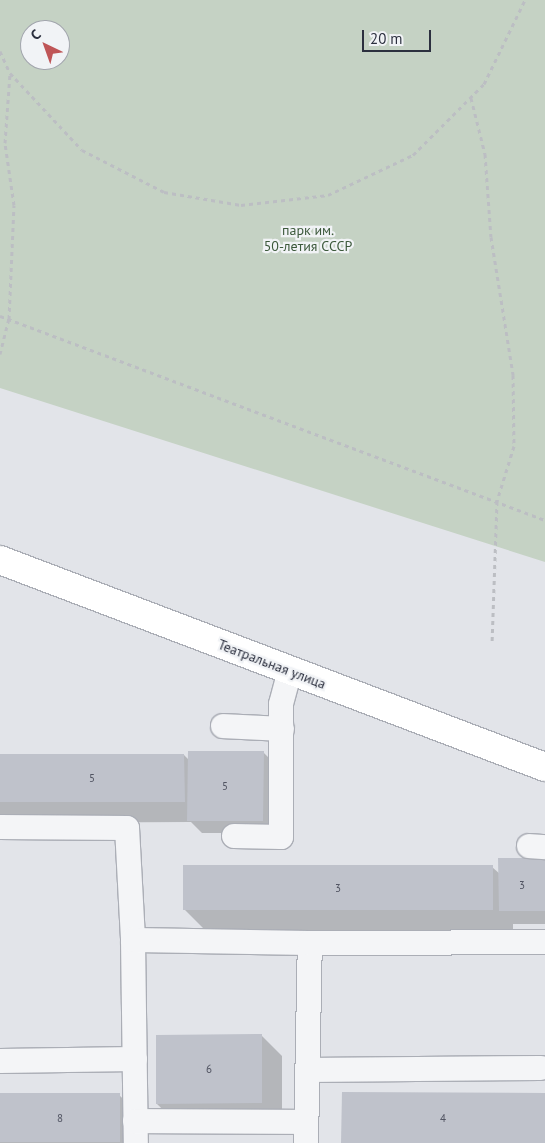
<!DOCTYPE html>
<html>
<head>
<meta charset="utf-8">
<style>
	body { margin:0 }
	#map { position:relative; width:545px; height:1143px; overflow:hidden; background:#e2e4e9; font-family:"PT Sans",sans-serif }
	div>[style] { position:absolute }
	.green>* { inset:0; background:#c5d2c4 }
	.shadow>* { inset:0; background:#0003 }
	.building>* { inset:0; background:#bfc2cb }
	.path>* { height:3px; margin-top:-1.5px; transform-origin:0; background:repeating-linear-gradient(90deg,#bcbec3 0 4px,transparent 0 8px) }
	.roads { filter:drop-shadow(1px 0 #abaeb6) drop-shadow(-1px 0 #abaeb6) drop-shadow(0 1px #abaeb6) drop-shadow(0 -1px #abaeb6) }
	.minor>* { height:24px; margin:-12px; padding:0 12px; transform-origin:12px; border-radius:12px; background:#f4f5f7 }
	.major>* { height:28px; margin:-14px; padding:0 14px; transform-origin:14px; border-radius:14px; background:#fff }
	span { translate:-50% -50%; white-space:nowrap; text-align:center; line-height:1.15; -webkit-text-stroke:4.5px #f1f3f6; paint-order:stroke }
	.number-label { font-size:11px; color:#515462 }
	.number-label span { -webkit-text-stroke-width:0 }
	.park-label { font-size:14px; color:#3c593b }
	.street-label { font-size:14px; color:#2c303f }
	.north { position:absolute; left:20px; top:20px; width:50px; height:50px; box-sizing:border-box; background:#f1f3f6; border:1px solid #a2a5ad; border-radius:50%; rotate:318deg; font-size:14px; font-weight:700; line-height:20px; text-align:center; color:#2c303f }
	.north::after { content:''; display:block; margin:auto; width:18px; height:22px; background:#bf5557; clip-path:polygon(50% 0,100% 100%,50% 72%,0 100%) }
	.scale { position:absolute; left:362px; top:30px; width:69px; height:22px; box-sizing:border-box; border:2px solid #2c303f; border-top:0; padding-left:6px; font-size:15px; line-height:18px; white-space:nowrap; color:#2c303f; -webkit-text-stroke:4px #f1f3f6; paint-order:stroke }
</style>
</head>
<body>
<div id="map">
	<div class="green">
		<i style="clip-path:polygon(evenodd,0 0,545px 0,545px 562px,0 388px,0 0,30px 30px,60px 30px,60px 60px,30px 60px,30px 30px)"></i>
	</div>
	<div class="shadow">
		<i style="clip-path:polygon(263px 752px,276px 765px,276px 833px,202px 833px,191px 822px,0 823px,0 755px,184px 755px,189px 760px)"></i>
		<i style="clip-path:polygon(545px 859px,545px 924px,513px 924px,513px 930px,205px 930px,184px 909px,492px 867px,500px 874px)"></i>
		<i style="clip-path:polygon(261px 1035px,282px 1056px,282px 1124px,178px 1124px,157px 1104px)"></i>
		<i style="clip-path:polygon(0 1095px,119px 1095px,140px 1115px,140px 1143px,0 1143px)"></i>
	</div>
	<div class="building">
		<i style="clip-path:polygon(188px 751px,264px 751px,263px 821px,187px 821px)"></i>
		<i style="clip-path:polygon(0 754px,184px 754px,185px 802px,0 802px)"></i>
		<i style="clip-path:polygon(498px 858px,545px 858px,545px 911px,499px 911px)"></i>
		<i style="clip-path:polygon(183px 865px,493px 865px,493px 910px,183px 910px)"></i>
		<i style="clip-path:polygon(262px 1034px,262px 1103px,156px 1104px,156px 1035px)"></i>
		<i style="clip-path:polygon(342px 1092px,545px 1093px,545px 1143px,341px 1143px)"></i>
		<i style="clip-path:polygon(0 1093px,120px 1093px,120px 1142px,0 1142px)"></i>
	</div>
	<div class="path">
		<i style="left:0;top:51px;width:24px;rotate:66deg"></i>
		<i style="left:10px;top:73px;width:105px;rotate:46.9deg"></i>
		<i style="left:82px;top:150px;width:92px;rotate:27.1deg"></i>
		<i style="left:164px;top:192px;width:78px;rotate:9.6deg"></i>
		<i style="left:241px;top:205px;width:88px;rotate:-6.6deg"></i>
		<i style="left:328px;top:195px;width:94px;rotate:-25.2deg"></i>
		<i style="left:413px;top:155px;width:100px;rotate:-45deg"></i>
		<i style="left:484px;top:84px;width:93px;rotate:-64deg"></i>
		<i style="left:471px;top:98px;width:58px;rotate:76deg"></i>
		<i style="left:485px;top:154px;width:83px;rotate:85.9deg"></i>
		<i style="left:491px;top:237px;width:140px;rotate:80.9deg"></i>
		<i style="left:513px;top:375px;width:71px;rotate:89.2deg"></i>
		<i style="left:514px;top:446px;width:58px;rotate:107.2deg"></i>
		<i style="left:497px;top:501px;width:140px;rotate:92deg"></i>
		<i style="left:0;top:316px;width:582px;rotate:20.52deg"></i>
		<i style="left:0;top:354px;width:36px;rotate:-76deg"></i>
		<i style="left:9px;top:319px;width:114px;rotate:-87.5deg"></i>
		<i style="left:14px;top:205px;width:63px;rotate:-98.3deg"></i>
		<i style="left:5px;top:143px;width:70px;rotate:-85.9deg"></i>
	</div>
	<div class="roads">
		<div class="minor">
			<i style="left:223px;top:726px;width:59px;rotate:2.9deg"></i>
			<i style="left:0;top:827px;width:127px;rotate:0.5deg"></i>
			<i style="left:127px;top:828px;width:112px;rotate:86.9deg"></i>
			<i style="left:133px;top:940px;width:203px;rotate:89.2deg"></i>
			<i style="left:234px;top:836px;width:47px;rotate:1.2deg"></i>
			<i style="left:281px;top:837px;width:133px;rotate:-90deg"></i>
			<i style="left:281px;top:704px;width:34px;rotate:-75deg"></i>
			<i style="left:529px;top:846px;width:16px;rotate:4deg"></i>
			<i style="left:133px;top:940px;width:177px;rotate:1deg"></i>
			<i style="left:0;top:1061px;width:135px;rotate:-0.8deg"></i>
			<i style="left:307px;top:1070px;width:234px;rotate:-0.5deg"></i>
			<i style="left:135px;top:1121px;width:171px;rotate:0.3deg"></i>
			<i style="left:306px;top:1143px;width:200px;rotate:-88.9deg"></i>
			<i style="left:310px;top:943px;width:235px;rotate:-0.2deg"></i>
		</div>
		<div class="major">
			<i style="left:0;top:560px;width:583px;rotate:20.8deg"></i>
		</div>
	</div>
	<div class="number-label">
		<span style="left:92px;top:778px">5</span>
		<span style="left:225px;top:786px">5</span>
		<span style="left:522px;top:885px">3</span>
		<span style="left:338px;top:888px">3</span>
		<span style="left:209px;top:1069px">6</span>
		<span style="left:60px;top:1118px">8</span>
		<span style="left:443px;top:1118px">4</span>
	</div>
	<div class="park-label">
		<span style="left:308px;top:238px">парк им.<br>50-летия СССР</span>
	</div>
	<div class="street-label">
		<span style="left:272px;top:664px;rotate:21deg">Театральная улица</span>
	</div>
	<div class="north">С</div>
	<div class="scale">20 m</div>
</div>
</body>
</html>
